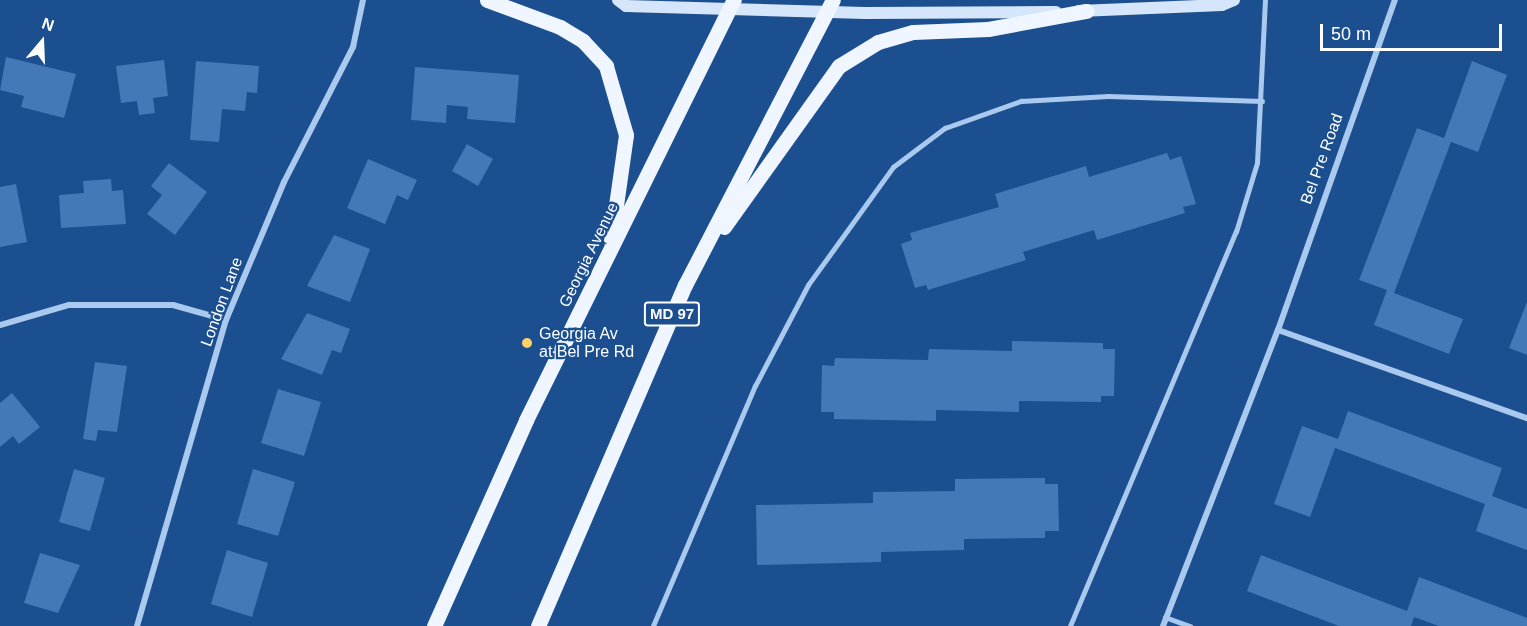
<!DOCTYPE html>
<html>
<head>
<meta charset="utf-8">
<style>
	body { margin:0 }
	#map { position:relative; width:1527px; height:626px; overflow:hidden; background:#1b4f8f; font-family:Arial,sans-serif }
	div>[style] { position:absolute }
	.building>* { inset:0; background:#4478b7 }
	.service>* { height:4.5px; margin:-2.25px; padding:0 2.25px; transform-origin:2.25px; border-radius:2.25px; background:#a9c9ee }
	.minor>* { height:6px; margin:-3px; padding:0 3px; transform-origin:3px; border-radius:3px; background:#a9c9ee }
	.secondary>* { height:12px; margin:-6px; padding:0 6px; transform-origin:6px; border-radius:6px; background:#d6e6fa }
	.primary>* { height:15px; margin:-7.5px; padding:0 7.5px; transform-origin:7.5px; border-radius:7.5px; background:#f0f6ff }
	.dots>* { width:16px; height:16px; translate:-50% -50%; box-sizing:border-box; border:3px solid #1b4f8f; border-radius:50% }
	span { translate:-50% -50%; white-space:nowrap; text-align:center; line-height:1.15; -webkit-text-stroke:4.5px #1b4f8f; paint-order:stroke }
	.shield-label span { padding:2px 4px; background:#1b4f8f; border:2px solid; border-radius:4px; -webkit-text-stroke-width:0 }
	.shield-label { font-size:15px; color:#fff; font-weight:700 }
	.street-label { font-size:16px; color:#fff }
	.poi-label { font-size:16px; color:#fff }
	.left { translate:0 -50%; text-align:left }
	.north { position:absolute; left:12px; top:12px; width:60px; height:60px; -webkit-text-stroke:4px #1b4f8f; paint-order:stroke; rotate:19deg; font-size:16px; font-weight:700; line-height:24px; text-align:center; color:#fff }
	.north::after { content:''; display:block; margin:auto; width:21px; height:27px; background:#fff; clip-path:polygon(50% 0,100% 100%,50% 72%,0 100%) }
	.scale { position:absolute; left:1320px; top:24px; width:182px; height:27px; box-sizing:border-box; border:3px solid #fff; border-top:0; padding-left:8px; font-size:18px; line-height:21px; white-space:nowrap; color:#fff; -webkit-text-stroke:4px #1b4f8f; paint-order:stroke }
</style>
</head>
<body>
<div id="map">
	<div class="building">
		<i style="clip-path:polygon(6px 57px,76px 74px,64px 118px,21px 107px,24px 96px,0 90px)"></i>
		<i style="clip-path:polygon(164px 60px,168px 96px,153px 98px,155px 113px,139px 115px,137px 101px,121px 103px,116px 66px)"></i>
		<i style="clip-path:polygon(196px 61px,259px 66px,257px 93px,247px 92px,245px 111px,222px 109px,219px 142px,190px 140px)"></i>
		<i style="clip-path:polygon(1472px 61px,1507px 75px,1478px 152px,1451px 142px,1394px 293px,1463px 319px,1449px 354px,1374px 325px,1387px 290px,1359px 280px,1417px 128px,1444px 138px)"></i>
		<i style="clip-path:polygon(415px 67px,519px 75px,515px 123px,467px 119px,468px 107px,447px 105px,446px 123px,411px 120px)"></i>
		<i style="clip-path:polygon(467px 144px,493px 159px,478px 186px,452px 171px)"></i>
		<i style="clip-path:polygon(1167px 153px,1170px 160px,1181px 156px,1196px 204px,1183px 207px,1185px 213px,1097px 240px,1094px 230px,1023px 252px,1026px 260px,928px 290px,926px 285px,915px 288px,901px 244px,912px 240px,910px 233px,999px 207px,995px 194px,1086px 166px,1089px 177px)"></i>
		<i style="clip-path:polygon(368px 159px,417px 180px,408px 200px,397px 195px,385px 224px,347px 208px)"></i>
		<i style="clip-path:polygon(169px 163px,207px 192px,175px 235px,147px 214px,162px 195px,151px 186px)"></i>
		<i style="clip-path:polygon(111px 179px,112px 191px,123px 190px,126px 224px,61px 228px,59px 195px,84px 193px,83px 181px)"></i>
		<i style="clip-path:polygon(16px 184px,27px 242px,0 247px,0 187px)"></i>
		<i style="clip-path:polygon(334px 235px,370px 249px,350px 302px,307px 286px)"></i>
		<i style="clip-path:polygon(1527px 302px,1527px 355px,1509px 348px)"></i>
		<i style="clip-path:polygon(307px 313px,350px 329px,341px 353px,332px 350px,322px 375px,281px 359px)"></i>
		<i style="clip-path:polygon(1012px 341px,1103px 343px,1103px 349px,1115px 349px,1114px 396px,1101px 396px,1101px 402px,1019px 401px,1019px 412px,936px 410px,936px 421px,834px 419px,834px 412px,821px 412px,822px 365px,834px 366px,835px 358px,928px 360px,929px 349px,1012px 351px)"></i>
		<i style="clip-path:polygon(95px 362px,127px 366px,117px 432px,98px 430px,96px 441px,83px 439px)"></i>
		<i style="clip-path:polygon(278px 389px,321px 402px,304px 456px,261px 443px)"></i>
		<i style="clip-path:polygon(12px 393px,40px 427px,19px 444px,13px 436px,0 447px,0 403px)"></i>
		<i style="clip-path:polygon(1348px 411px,1502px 468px,1492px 496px,1527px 509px,1527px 550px,1476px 531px,1485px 504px,1335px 448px,1310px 517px,1274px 504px,1302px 426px,1338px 439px)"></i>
		<i style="clip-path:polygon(74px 469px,105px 478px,90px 531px,59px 522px)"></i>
		<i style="clip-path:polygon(253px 469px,295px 482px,278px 536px,237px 524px)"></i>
		<i style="clip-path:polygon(1045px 478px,1045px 484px,1058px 484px,1059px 531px,1045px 531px,1045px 538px,964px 539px,964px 550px,881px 552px,881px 562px,757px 565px,756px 505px,873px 503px,873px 492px,955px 491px,955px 479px)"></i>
		<i style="clip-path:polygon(227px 550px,268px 563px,252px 617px,211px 604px)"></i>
		<i style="clip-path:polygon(40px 553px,80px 565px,58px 613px,24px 603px)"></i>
		<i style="clip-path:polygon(1261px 555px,1407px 611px,1419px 577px,1527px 618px,1527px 626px,1439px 626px,1414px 617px,1411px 626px,1339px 626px,1247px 591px)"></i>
	</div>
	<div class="service">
		<i style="left:1165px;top:617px;width:27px;rotate:20deg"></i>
		<i style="left:653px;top:626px;width:261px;rotate:-67deg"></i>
		<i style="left:755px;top:386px;width:114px;rotate:-62.3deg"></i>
		<i style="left:808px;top:285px;width:145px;rotate:-54.2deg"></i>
		<i style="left:893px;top:167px;width:65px;rotate:-36.9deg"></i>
		<i style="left:945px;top:128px;width:81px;rotate:-19.6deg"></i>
		<i style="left:1021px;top:101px;width:87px;rotate:-3.3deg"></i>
		<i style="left:1108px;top:96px;width:154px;rotate:1.9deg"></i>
		<i style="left:1070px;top:626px;width:428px;rotate:-67.2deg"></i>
		<i style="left:1236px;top:232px;width:72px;rotate:-73.1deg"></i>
		<i style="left:1257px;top:163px;width:163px;rotate:-87.2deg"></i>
	</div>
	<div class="minor">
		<i style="left:0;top:325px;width:72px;rotate:-16.2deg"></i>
		<i style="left:69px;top:305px;width:104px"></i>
		<i style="left:173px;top:305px;width:55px;rotate:15.8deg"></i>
		<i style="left:1278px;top:330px;width:264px;rotate:19.5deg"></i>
		<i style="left:137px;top:626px;width:319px;rotate:-73.8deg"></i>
		<i style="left:226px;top:320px;width:150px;rotate:-67.2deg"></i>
		<i style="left:284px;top:182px;width:152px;rotate:-62.9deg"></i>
		<i style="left:353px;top:47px;width:48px;rotate:-78deg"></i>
		<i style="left:1163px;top:626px;width:318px;rotate:-68.8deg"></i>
		<i style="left:1278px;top:330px;width:350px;rotate:-70.5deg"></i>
	</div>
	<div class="secondary">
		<i style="left:618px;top:0;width:10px;rotate:37deg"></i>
		<i style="left:626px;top:6px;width:239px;rotate:1.7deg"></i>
		<i style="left:865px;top:13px;width:191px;rotate:-0.3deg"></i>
		<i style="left:1079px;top:11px;width:143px;rotate:-2.4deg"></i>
		<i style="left:1222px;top:5px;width:13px;rotate:-23deg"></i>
	</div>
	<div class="primary">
		<i style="left:487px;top:0;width:78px;rotate:20.3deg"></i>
		<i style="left:560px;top:27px;width:27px;rotate:31deg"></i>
		<i style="left:583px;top:41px;width:34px;rotate:47deg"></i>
		<i style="left:606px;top:66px;width:72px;rotate:73.8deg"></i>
		<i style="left:626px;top:135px;width:107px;rotate:98.1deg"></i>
		<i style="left:724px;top:227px;width:198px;rotate:-54.5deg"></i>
		<i style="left:839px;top:66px;width:46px;rotate:-31.6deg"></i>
		<i style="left:878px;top:42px;width:36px;rotate:-16deg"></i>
		<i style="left:913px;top:32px;width:75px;rotate:-2.3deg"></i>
		<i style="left:988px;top:29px;width:100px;rotate:-10.4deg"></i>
		<i style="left:434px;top:626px;width:226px;rotate:-65.9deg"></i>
		<i style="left:526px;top:420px;width:469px;rotate:-63.7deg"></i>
		<i style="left:538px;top:626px;width:371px;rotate:-66.7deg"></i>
		<i style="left:685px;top:285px;width:321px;rotate:-62.6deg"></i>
	</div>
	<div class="dots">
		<i style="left:527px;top:343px;background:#ffd166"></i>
	</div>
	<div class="shield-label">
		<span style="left:672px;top:314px">MD 97</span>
	</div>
	<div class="street-label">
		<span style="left:1322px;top:159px;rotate:-70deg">Bel Pre Road</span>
		<span style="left:589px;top:255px;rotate:-64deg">Georgia Avenue</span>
		<span style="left:222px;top:302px;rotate:-70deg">London Lane</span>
	</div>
	<div class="poi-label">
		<span class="left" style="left:539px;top:343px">Georgia Av<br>at Bel Pre Rd</span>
	</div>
	<div class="north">N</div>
	<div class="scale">50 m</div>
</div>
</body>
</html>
